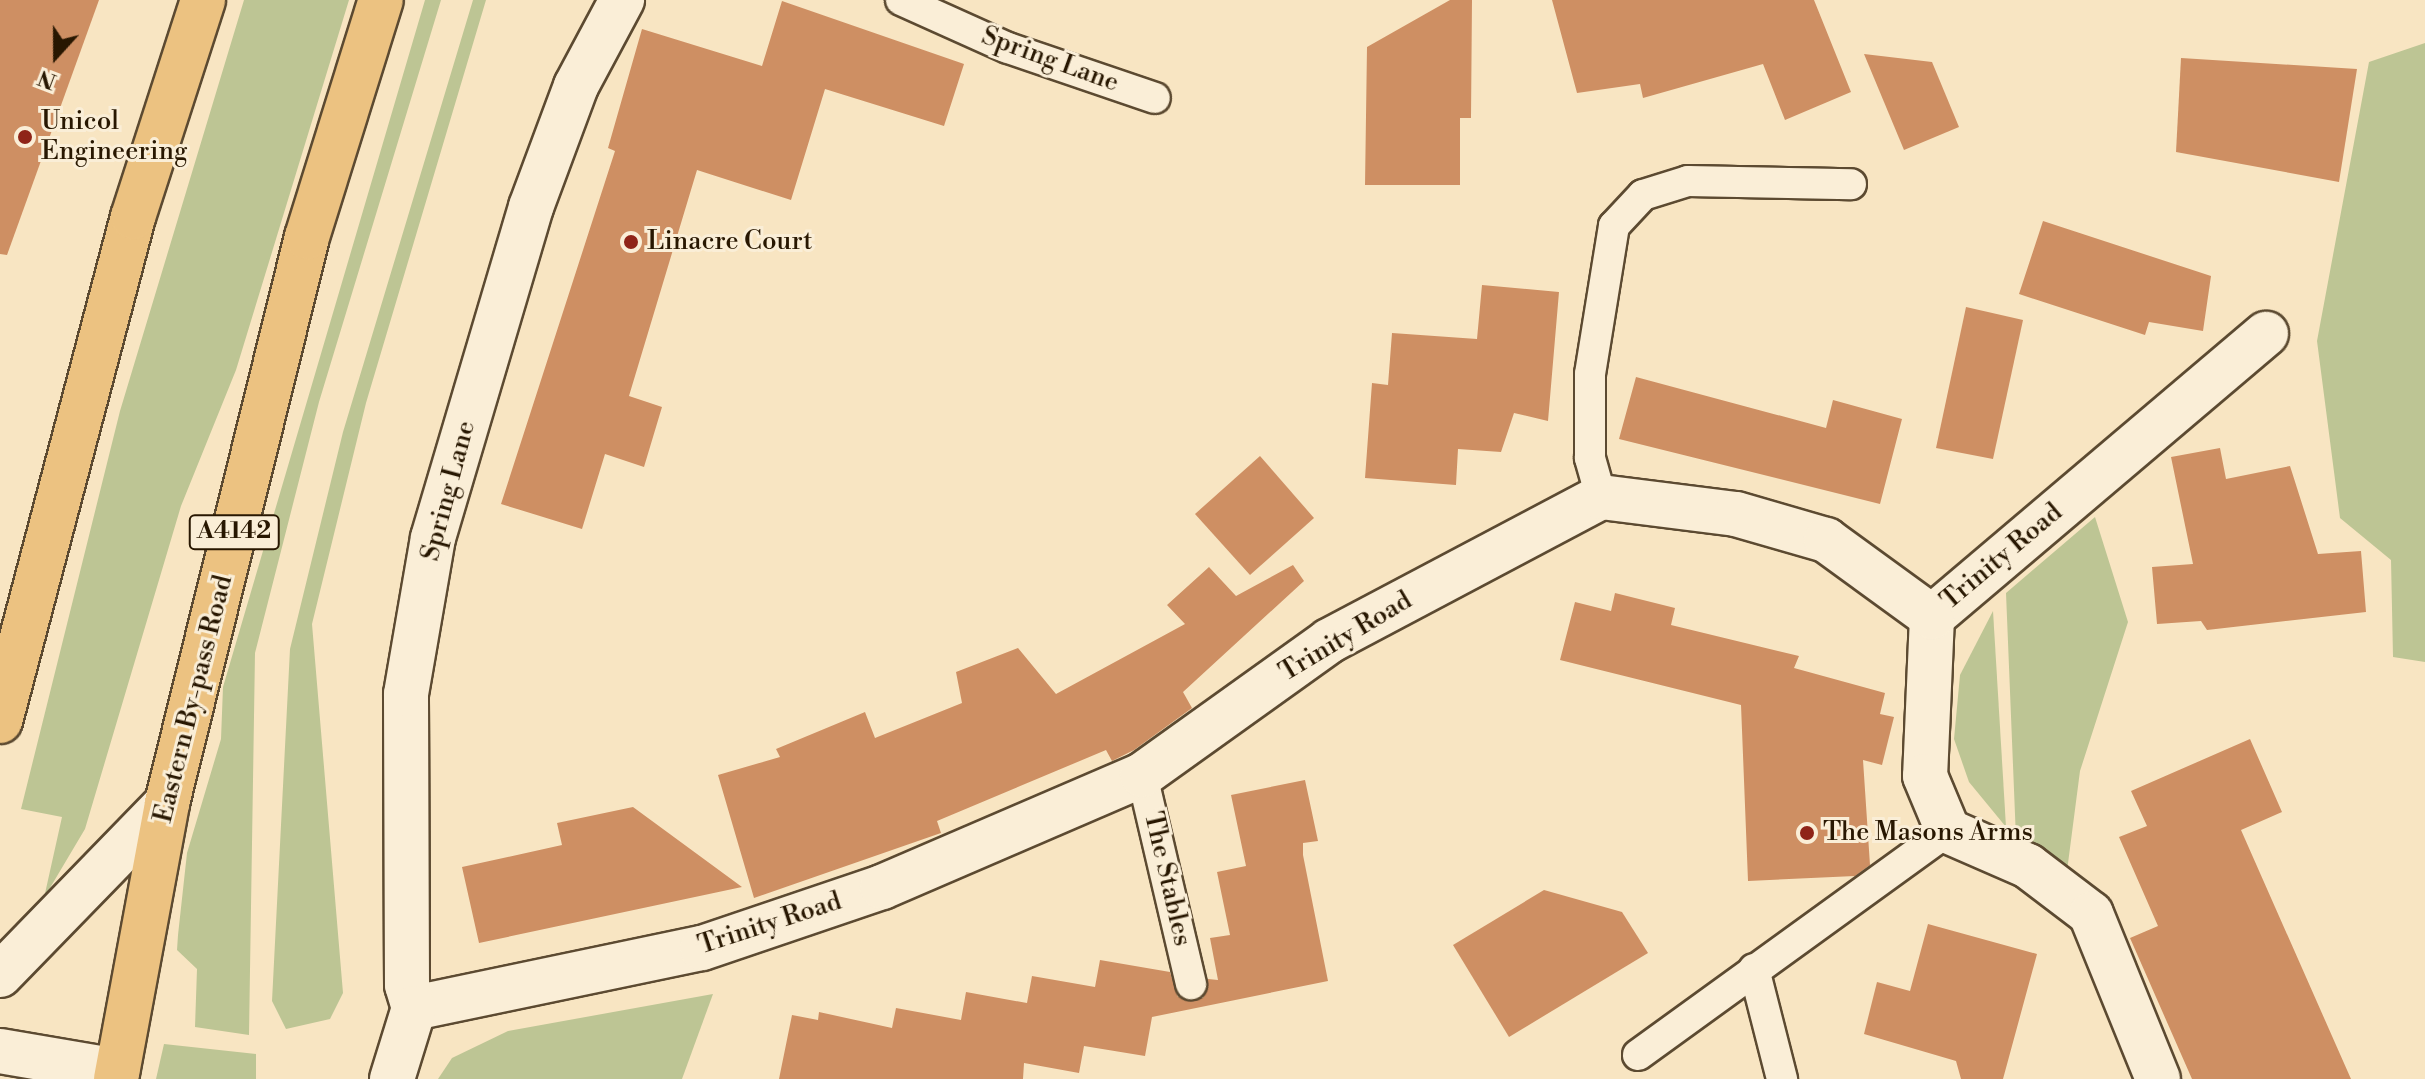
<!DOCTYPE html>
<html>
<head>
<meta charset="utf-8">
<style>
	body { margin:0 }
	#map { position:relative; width:2425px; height:1079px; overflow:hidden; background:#f8e5c2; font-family:"Libre Bodoni",serif }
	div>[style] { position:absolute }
	.green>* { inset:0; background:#bdc594 }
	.building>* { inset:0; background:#ce8f63 }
	.roads { filter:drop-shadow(2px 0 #5c4a31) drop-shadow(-2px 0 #5c4a31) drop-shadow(0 2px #5c4a31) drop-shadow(0 -2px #5c4a31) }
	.service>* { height:30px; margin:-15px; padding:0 15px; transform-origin:15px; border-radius:15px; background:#faeed7 }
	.minor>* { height:44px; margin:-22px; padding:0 22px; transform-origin:22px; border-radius:22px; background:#faeed7 }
	.trunk>* { height:44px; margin:-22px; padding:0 22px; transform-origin:22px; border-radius:22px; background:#ecc281 }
	.dots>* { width:22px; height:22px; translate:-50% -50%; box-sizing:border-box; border:4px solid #faeed7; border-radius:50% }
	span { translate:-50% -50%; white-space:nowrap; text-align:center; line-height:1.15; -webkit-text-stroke:6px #faeed7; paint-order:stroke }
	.shield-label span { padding:2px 6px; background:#faeed7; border:2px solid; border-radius:6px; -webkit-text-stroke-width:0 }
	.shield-label { font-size:24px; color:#281701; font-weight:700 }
	.street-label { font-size:26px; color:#281701 }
	.poi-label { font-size:26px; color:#281701 }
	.left { translate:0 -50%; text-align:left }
	.north { position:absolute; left:16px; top:16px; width:80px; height:80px; -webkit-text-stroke:6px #faeed7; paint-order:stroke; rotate:201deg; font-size:22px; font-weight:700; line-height:32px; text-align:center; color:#281701 }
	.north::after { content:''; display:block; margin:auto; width:28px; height:36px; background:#281701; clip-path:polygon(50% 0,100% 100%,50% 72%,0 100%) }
</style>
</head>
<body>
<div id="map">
	<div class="green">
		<i style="clip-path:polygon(244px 0,349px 0,236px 370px,181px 506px,85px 829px,44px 898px,62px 817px,21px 809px,120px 411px)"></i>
		<i style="clip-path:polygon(425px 0,441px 0,319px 402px,255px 653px,249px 1035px,195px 1027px,197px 969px,177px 950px,178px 935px,187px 853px,221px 739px,223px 687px)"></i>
		<i style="clip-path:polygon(473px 0,486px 0,366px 403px,312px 624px,343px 993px,330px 1019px,286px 1029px,272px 1001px,290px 649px,343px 432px)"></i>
		<i style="clip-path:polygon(2425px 43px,2425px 662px,2393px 657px,2391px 560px,2340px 518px,2317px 341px,2369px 62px)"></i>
		<i style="clip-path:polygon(2095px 517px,2128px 622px,2080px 771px,2067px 871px,2016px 839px,2006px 593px)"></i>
		<i style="clip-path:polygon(1993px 611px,2006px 827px,1969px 782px,1954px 739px,1960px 675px)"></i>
		<i style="clip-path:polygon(713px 994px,682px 1079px,438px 1079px,452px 1058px,508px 1031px)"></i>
		<i style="clip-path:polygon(164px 1044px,256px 1054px,256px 1079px,156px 1079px)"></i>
	</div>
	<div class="building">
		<i style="clip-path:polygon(0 0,99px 0,7px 255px,0 254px)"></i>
		<i style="clip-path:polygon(1450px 0,1472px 0,1471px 118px,1460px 118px,1460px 185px,1365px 185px,1367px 47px)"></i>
		<i style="clip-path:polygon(1552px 0,1814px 0,1851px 92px,1785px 120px,1763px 64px,1643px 98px,1640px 84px,1577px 93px)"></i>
		<i style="clip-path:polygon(782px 1px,964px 64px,944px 126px,825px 89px,791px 200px,697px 170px,629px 396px,662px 407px,644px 467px,605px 454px,582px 529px,501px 504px,615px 151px,608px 148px,642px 29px,762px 66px)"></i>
		<i style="clip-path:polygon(1864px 54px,1932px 62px,1959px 127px,1904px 150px)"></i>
		<i style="clip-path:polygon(2181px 58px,2357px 69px,2339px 182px,2176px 152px)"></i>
		<i style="clip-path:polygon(2043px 221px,2211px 276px,2203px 331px,2149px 322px,2145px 335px,2019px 294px)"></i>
		<i style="clip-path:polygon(1482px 285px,1559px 292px,1548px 421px,1514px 413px,1501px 452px,1458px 449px,1456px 485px,1365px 478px,1372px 383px,1388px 385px,1392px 333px,1477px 339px)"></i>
		<i style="clip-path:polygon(1966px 307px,2023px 320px,1993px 459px,1936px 448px)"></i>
		<i style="clip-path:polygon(1636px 377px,1826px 428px,1833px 400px,1902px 419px,1880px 504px,1619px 439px)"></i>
		<i style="clip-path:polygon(2220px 448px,2226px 479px,2290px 466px,2318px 554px,2361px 551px,2366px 612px,2207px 630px,2201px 621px,2157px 624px,2152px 567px,2193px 564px,2171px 457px)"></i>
		<i style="clip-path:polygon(1260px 456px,1314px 518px,1250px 575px,1195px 514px)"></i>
		<i style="clip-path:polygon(1293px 565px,1304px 581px,1183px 692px,1192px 708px,1134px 750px,1112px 761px,1106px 750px,937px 821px,941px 833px,754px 898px,718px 775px,780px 757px,776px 749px,865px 712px,875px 738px,962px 703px,956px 672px,1018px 648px,1056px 694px,1185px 624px,1167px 605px,1209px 567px,1236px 596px)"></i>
		<i style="clip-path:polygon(1615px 593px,1675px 608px,1671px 625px,1799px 656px,1794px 668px,1885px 693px,1880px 714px,1894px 717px,1882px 765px,1863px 760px,1870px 865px,1855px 876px,1748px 881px,1741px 705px,1560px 660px,1575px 602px,1611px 611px)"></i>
		<i style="clip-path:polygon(2250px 739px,2282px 812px,2241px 830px,2351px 1079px,2192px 1079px,2130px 938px,2158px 926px,2119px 837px,2147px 826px,2131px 791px)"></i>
		<i style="clip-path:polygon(1305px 780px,1318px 841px,1303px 843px,1303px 855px,1328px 981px,1152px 1017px,1145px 1056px,1084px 1046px,1079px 1073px,1024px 1063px,1023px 1079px,779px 1079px,792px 1015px,818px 1020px,819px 1012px,892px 1028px,896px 1008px,961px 1020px,966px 992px,1027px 1003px,1032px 976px,1095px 987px,1100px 960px,1170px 972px,1178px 997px,1203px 998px,1208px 979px,1218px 980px,1210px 938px,1230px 935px,1217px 872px,1246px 866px,1231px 795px)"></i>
		<i style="clip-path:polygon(633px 807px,742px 887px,479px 943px,462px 867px,562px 845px,557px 823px)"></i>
		<i style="clip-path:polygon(1544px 890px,1622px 912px,1648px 953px,1509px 1037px,1453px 945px)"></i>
		<i style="clip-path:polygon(1928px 924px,2037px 954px,2003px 1079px,1961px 1079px,1956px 1061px,1864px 1034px,1877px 982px,1910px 991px)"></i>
	</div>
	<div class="roads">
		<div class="service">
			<i style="left:901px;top:0;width:117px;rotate:24.2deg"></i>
			<i style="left:1008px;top:48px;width:155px;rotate:18.8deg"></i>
			<i style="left:1601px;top:497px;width:41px;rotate:-105.8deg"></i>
			<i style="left:1590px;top:458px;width:84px;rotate:-90deg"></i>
			<i style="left:1590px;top:374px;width:150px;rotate:-80.8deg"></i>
			<i style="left:1614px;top:226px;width:42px;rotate:-46.9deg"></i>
			<i style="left:1643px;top:195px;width:47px;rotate:-17.3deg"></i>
			<i style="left:1688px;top:181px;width:163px;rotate:1.1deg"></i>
			<i style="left:1142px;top:775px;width:215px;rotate:76.8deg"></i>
			<i style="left:1754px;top:969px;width:114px;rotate:75.7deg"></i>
			<i style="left:1638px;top:1055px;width:382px;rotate:-35.9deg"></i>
		</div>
		<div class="minor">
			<i style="left:1932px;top:617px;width:159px;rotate:92.5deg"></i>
			<i style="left:1925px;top:776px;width:60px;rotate:67.3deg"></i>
			<i style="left:1948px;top:831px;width:87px;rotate:23.6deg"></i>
			<i style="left:2028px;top:866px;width:79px;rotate:37.3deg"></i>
			<i style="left:2091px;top:914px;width:178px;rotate:67.9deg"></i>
			<i style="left:1932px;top:617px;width:438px;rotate:-40.3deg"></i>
			<i style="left:0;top:975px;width:240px;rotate:-45.8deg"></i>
			<i style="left:414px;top:1008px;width:294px;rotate:-11.8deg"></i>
			<i style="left:702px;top:948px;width:190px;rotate:-18.7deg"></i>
			<i style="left:882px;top:887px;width:283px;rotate:-23.3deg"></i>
			<i style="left:1142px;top:775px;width:230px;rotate:-35.6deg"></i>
			<i style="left:1329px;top:641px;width:308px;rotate:-27.9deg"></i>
			<i style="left:1601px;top:497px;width:136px;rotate:7.2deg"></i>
			<i style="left:1736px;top:514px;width:94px;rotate:16.1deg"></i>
			<i style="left:1826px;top:540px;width:131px;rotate:36deg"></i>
			<i style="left:414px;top:1008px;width:24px;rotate:-107deg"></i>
			<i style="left:407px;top:985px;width:291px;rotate:-90.2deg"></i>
			<i style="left:406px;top:694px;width:158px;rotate:-80.2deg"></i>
			<i style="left:433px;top:538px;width:345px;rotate:-73.5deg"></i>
			<i style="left:531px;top:207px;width:129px;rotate:-69.6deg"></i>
			<i style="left:576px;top:86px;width:98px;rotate:-61.9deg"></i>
			<i style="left:0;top:1051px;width:119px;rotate:9.7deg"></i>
			<i style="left:392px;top:1079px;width:74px;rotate:-72.8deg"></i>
		</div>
		<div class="trunk">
			<i style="left:0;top:721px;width:521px;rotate:-75.22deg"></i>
			<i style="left:133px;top:217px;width:228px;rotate:-72.1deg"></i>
			<i style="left:116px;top:1079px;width:281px;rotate:-79.5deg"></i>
			<i style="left:167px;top:803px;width:583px;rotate:-76.11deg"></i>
			<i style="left:307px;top:237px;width:248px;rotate:-72.7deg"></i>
		</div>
	</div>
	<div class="dots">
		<i style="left:25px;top:137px;background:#8f2418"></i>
		<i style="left:631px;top:242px;background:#8f2418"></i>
		<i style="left:1807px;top:833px;background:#8f2418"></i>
	</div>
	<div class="shield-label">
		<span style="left:234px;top:532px">A4142</span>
	</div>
	<div class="street-label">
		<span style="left:1050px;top:60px;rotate:20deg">Spring Lane</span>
		<span style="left:449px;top:491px;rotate:-75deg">Spring Lane</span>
		<span style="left:2002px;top:557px;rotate:-40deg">Trinity Road</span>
		<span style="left:1346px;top:637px;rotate:-31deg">Trinity Road</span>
		<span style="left:194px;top:699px;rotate:-76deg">Eastern By-pass Road</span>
		<span style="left:1167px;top:879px;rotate:77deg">The Stables</span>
		<span style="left:770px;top:924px;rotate:-18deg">Trinity Road</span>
	</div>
	<div class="poi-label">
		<span class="left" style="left:41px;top:137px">Unicol<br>Engineering</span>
		<span class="left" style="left:647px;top:242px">Linacre Court</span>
		<span class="left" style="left:1823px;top:833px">The Masons Arms</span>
	</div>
	<div class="north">N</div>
</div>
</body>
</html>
